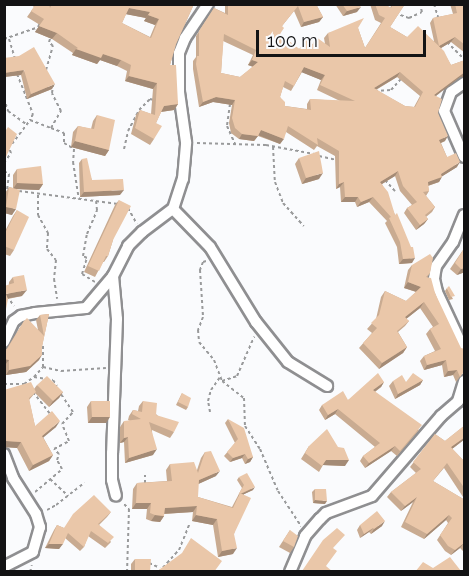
<!DOCTYPE html>
<html>
<head>
<meta charset="utf-8">
<style>
	body { margin:0 }
	#map { position:relative; width:469px; height:576px; overflow:hidden; background:#fafbfd; font-family:Raleway,sans-serif }
	div>[style] { position:absolute }
	.path>* { height:2px; margin-top:-1px; transform-origin:0; background:repeating-linear-gradient(90deg,#999a9b 0 3px,transparent 0 6px) }
	.roads { filter:drop-shadow(2px 0 #8f8f91) drop-shadow(-2px 0 #8f8f91) drop-shadow(0 2px #8f8f91) drop-shadow(0 -2px #8f8f91) }
	.minor>* { height:10px; margin:-5px; padding:0 5px; transform-origin:5px; border-radius:5px; background:#fff }
	.wall>* { inset:0; background:#c9ab91 }
	.shaded-wall>* { inset:0; background:#a48b76 }
	.building>* { inset:0; background:#eac7a9 }
	span { translate:-50% -50%; white-space:nowrap; text-align:center; line-height:1.15; -webkit-text-stroke:6px #fafbfd; paint-order:stroke }
	.frame { position:absolute; inset:0; border:6px solid #131314; pointer-events:none }
	.scale { position:absolute; left:256px; top:30px; width:170px; height:27px; box-sizing:border-box; border:3px solid #131314; border-top:0; padding-left:8px; font-size:18px; line-height:21px; white-space:nowrap; color:#131314; -webkit-text-stroke:4px #fafbfd; paint-order:stroke }
</style>
</head>
<body>
<div id="map">
	<div class="path">
		<i style="left:434px;top:4px;width:14px;rotate:73deg"></i>
		<i style="left:395px;top:13px;width:15px;rotate:20deg"></i>
		<i style="left:409px;top:18px;width:14px;rotate:-25deg"></i>
		<i style="left:422px;top:12px;width:8px;rotate:-104deg"></i>
		<i style="left:4px;top:39px;width:36px;rotate:-19deg"></i>
		<i style="left:38px;top:27px;width:4px;rotate:-63deg"></i>
		<i style="left:9px;top:39px;width:21px;rotate:73deg"></i>
		<i style="left:447px;top:42px;width:24px;rotate:45deg"></i>
		<i style="left:46px;top:70px;width:25px;rotate:-74deg"></i>
		<i style="left:53px;top:46px;width:6px;rotate:-135deg"></i>
		<i style="left:49px;top:42px;width:6px;rotate:-72deg"></i>
		<i style="left:17px;top:74px;width:43px;rotate:68.2deg"></i>
		<i style="left:33px;top:114px;width:7px;rotate:117deg"></i>
		<i style="left:375px;top:91px;width:16px;rotate:-4deg"></i>
		<i style="left:391px;top:90px;width:15px;rotate:-48deg"></i>
		<i style="left:4px;top:98px;width:14px;rotate:73deg"></i>
		<i style="left:8px;top:111px;width:22px;rotate:36deg"></i>
		<i style="left:230px;top:104px;width:22px;rotate:98deg"></i>
		<i style="left:227px;top:126px;width:20px;rotate:66deg"></i>
		<i style="left:51px;top:128px;width:14px;rotate:21deg"></i>
		<i style="left:64px;top:133px;width:10px;rotate:90deg"></i>
		<i style="left:64px;top:143px;width:12px;rotate:31deg"></i>
		<i style="left:74px;top:149px;width:13px;rotate:94deg"></i>
		<i style="left:73px;top:162px;width:37px;rotate:81deg"></i>
		<i style="left:197px;top:143px;width:69px;rotate:1.7deg"></i>
		<i style="left:266px;top:145px;width:49px;rotate:10.6deg"></i>
		<i style="left:12px;top:144px;width:30px;rotate:-53deg"></i>
		<i style="left:30px;top:120px;width:22px;rotate:21deg"></i>
		<i style="left:51px;top:128px;width:20px;rotate:-60deg"></i>
		<i style="left:61px;top:111px;width:20px;rotate:-117deg"></i>
		<i style="left:52px;top:93px;width:7px;rotate:-82deg"></i>
		<i style="left:273px;top:147px;width:35px;rotate:87deg"></i>
		<i style="left:275px;top:182px;width:22px;rotate:69deg"></i>
		<i style="left:283px;top:203px;width:31px;rotate:48deg"></i>
		<i style="left:124px;top:149px;width:18px;rotate:-77deg"></i>
		<i style="left:128px;top:131px;width:24px;rotate:-62deg"></i>
		<i style="left:139px;top:110px;width:16px;rotate:-45deg"></i>
		<i style="left:150px;top:99px;width:4px;rotate:14deg"></i>
		<i style="left:319px;top:156px;width:18px;rotate:13deg"></i>
		<i style="left:4px;top:163px;width:12px;rotate:-55deg"></i>
		<i style="left:11px;top:153px;width:5px;rotate:-112deg"></i>
		<i style="left:4px;top:171px;width:6px;rotate:31deg"></i>
		<i style="left:9px;top:174px;width:16px;rotate:97deg"></i>
		<i style="left:385px;top:180px;width:15px;rotate:48deg"></i>
		<i style="left:19px;top:191px;width:100px;rotate:7.5deg"></i>
		<i style="left:38px;top:195px;width:20px;rotate:90deg"></i>
		<i style="left:38px;top:215px;width:21px;rotate:61deg"></i>
		<i style="left:48px;top:233px;width:16px;rotate:94deg"></i>
		<i style="left:47px;top:249px;width:14px;rotate:51deg"></i>
		<i style="left:56px;top:260px;width:19px;rotate:96deg"></i>
		<i style="left:54px;top:279px;width:20px;rotate:81deg"></i>
		<i style="left:128px;top:208px;width:18px;rotate:61deg"></i>
		<i style="left:206px;top:261px;width:3px;rotate:162deg"></i>
		<i style="left:203px;top:262px;width:9px;rotate:111deg"></i>
		<i style="left:200px;top:270px;width:47px;rotate:86.3deg"></i>
		<i style="left:203px;top:317px;width:14px;rotate:111deg"></i>
		<i style="left:198px;top:330px;width:12px;rotate:85deg"></i>
		<i style="left:199px;top:342px;width:23px;rotate:50deg"></i>
		<i style="left:214px;top:360px;width:22px;rotate:69deg"></i>
		<i style="left:222px;top:381px;width:28px;rotate:38deg"></i>
		<i style="left:244px;top:398px;width:28px;rotate:88deg"></i>
		<i style="left:245px;top:426px;width:27px;rotate:57deg"></i>
		<i style="left:260px;top:449px;width:46px;rotate:66.8deg"></i>
		<i style="left:278px;top:491px;width:42px;rotate:56.7deg"></i>
		<i style="left:95px;top:282px;width:15px;rotate:-148deg"></i>
		<i style="left:82px;top:274px;width:17px;rotate:-73deg"></i>
		<i style="left:87px;top:258px;width:4px;rotate:-153deg"></i>
		<i style="left:83px;top:256px;width:22px;rotate:-80deg"></i>
		<i style="left:87px;top:234px;width:26px;rotate:-67deg"></i>
		<i style="left:97px;top:210px;width:9px;rotate:-96deg"></i>
		<i style="left:7px;top:296px;width:12px;rotate:55deg"></i>
		<i style="left:43px;top:367px;width:18px;rotate:13deg"></i>
		<i style="left:61px;top:371px;width:45px;rotate:-3.8deg"></i>
		<i style="left:34px;top:377px;width:19px;rotate:9deg"></i>
		<i style="left:53px;top:380px;width:7px;rotate:56deg"></i>
		<i style="left:222px;top:381px;width:16px;rotate:-18deg"></i>
		<i style="left:237px;top:376px;width:43px;rotate:-66.4deg"></i>
		<i style="left:4px;top:384px;width:20px"></i>
		<i style="left:24px;top:384px;width:12px;rotate:-35deg"></i>
		<i style="left:34px;top:377px;width:13px;rotate:-48deg"></i>
		<i style="left:43px;top:367px;width:23px;rotate:-90deg"></i>
		<i style="left:33px;top:392px;width:28px;rotate:52deg"></i>
		<i style="left:210px;top:412px;width:11px;rotate:-100deg"></i>
		<i style="left:208px;top:401px;width:11px;rotate:-75deg"></i>
		<i style="left:211px;top:390px;width:16px;rotate:-55deg"></i>
		<i style="left:50px;top:479px;width:25px;rotate:43deg"></i>
		<i style="left:145px;top:483px;width:8px;rotate:-90deg"></i>
		<i style="left:35px;top:492px;width:35px;rotate:-40deg"></i>
		<i style="left:62px;top:469px;width:10px;rotate:-119deg"></i>
		<i style="left:57px;top:460px;width:6px;rotate:-72deg"></i>
		<i style="left:59px;top:454px;width:7px;rotate:-135deg"></i>
		<i style="left:54px;top:449px;width:17px;rotate:-28deg"></i>
		<i style="left:69px;top:441px;width:18px;rotate:-112deg"></i>
		<i style="left:62px;top:424px;width:16px;rotate:-47deg"></i>
		<i style="left:73px;top:412px;width:22px;rotate:-124deg"></i>
		<i style="left:124px;top:504px;width:7px;rotate:45deg"></i>
		<i style="left:129px;top:509px;width:63px;rotate:91.8deg"></i>
		<i style="left:47px;top:510px;width:10px;rotate:-29deg"></i>
		<i style="left:56px;top:505px;width:36px;rotate:-38deg"></i>
		<i style="left:149px;top:563px;width:12px;rotate:24deg"></i>
		<i style="left:30px;top:572px;width:7px;rotate:-74deg"></i>
		<i style="left:159px;top:572px;width:30px;rotate:-48deg"></i>
		<i style="left:179px;top:550px;width:27px;rotate:-68deg"></i>
	</div>
	<div class="roads">
		<div class="minor">
			<i style="left:464px;top:83px;width:16px;rotate:145deg"></i>
			<i style="left:451px;top:92px;width:20px;rotate:110deg"></i>
			<i style="left:444px;top:111px;width:50px;rotate:66.5deg"></i>
			<i style="left:173px;top:209px;width:53px;rotate:45.8deg"></i>
			<i style="left:210px;top:247px;width:88px;rotate:58.5deg"></i>
			<i style="left:256px;top:322px;width:51px;rotate:51.3deg"></i>
			<i style="left:288px;top:362px;width:46px;rotate:31.6deg"></i>
			<i style="left:464px;top:215px;width:29px;rotate:112deg"></i>
			<i style="left:453px;top:242px;width:29px;rotate:125deg"></i>
			<i style="left:436px;top:266px;width:13px;rotate:99deg"></i>
			<i style="left:434px;top:279px;width:13px;rotate:77deg"></i>
			<i style="left:437px;top:292px;width:64px;rotate:65deg"></i>
			<i style="left:113px;top:276px;width:43px;rotate:84.7deg"></i>
			<i style="left:117px;top:319px;width:134px;rotate:92.1deg"></i>
			<i style="left:112px;top:453px;width:27px;rotate:90deg"></i>
			<i style="left:112px;top:480px;width:16px;rotate:76deg"></i>
			<i style="left:4px;top:342px;width:23px;rotate:-65deg"></i>
			<i style="left:14px;top:321px;width:9px;rotate:-36deg"></i>
			<i style="left:21px;top:316px;width:14px;rotate:-12deg"></i>
			<i style="left:35px;top:313px;width:51px;rotate:-5.6deg"></i>
			<i style="left:86px;top:308px;width:42px;rotate:-49.8deg"></i>
			<i style="left:113px;top:276px;width:34px;rotate:-63deg"></i>
			<i style="left:128px;top:246px;width:20px;rotate:-45deg"></i>
			<i style="left:142px;top:232px;width:39px;rotate:-37deg"></i>
			<i style="left:173px;top:209px;width:32px;rotate:-72deg"></i>
			<i style="left:183px;top:179px;width:37px;rotate:-85deg"></i>
			<i style="left:186px;top:142px;width:50px;rotate:-98deg"></i>
			<i style="left:179px;top:92px;width:39px;rotate:-90deg"></i>
			<i style="left:179px;top:53px;width:16px;rotate:-68deg"></i>
			<i style="left:185px;top:38px;width:41px;rotate:-55.9deg"></i>
			<i style="left:4px;top:454px;width:26px;rotate:69deg"></i>
			<i style="left:13px;top:478px;width:43px;rotate:57.4deg"></i>
			<i style="left:36px;top:514px;width:14px;rotate:73deg"></i>
			<i style="left:40px;top:527px;width:26px;rotate:106deg"></i>
			<i style="left:33px;top:552px;width:33px;rotate:153deg"></i>
			<i style="left:290px;top:572px;width:39px;rotate:-67deg"></i>
			<i style="left:305px;top:536px;width:23px;rotate:-49deg"></i>
			<i style="left:320px;top:519px;width:8px;rotate:-45deg"></i>
			<i style="left:326px;top:513px;width:49px;rotate:-20.3deg"></i>
			<i style="left:372px;top:496px;width:106px;rotate:-49.2deg"></i>
			<i style="left:441px;top:416px;width:23px;rotate:-41deg"></i>
			<i style="left:458px;top:401px;width:21px;rotate:-73deg"></i>
		</div>
	</div>
	<div class="wall">
		<i style="clip-path:polygon(evenodd,31px 4px,194px 4px,176px 44px,170px 65px,178px 104px,174px 110px,161px 112px,156px 123px,154px 139px,150px 145px,131px 134px,136px 115px,140px 110px,151px 114px,153px 89px,125px 81px,127px 71px,117px 66px,100px 60px,97px 64px,72px 55px,73px 53px,52px 39px,35px 32px,40px 25px,27px 17px,34px 7px,31px 4px,126px 14px,146px 18px,144px 21px,155px 25px,150px 37px,122px 23px,126px 14px)"></i>
		<i style="clip-path:polygon(evenodd,225px 4px,316px 4px,323px 17px,319px 22px,301px 27px,294px 11px,282px 26px,280px 34px,299px 49px,311px 44px,325px 44px,324px 38px,328px 33px,358px 28px,365px 48px,381px 23px,375px 20px,370px 4px,385px 4px,390px 8px,392px 4px,405px 4px,390px 27px,407px 37px,434px 41px,430px 23px,433px 18px,453px 14px,450px 4px,465px 4px,465px 53px,451px 42px,441px 48px,451px 65px,465px 60px,465px 77px,460px 77px,436px 95px,438px 113px,445px 141px,441px 143px,447px 157px,457px 167px,442px 176px,439px 182px,428px 186px,429px 191px,426px 196px,435px 207px,432px 212px,426px 217px,428px 219px,424px 224px,416px 230px,404px 213px,407px 208px,412px 205px,400px 191px,395px 176px,382px 184px,395px 215px,412px 263px,399px 264px,397px 247px,385px 223px,387px 221px,369px 202px,357px 207px,355px 202px,341px 202px,340px 187px,336px 189px,335px 156px,317px 146px,314px 150px,286px 132px,280px 144px,258px 136px,254px 141px,239px 139px,231px 133px,229px 123px,232px 105px,213px 102px,199px 107px,193px 69px,193px 61px,196px 57px,196px 36px,214px 8px,225px 13px,225px 4px,223px 41px,253px 55px,248px 65px,253px 67px,240px 77px,221px 73px,223px 41px,225px 4px,302px 72px,321px 80px,317px 90px,340px 101px,310px 99px,307px 104px,307px 109px,285px 106px,280px 97px,283px 87px,291px 91px,302px 72px,225px 4px,397px 77px,420px 96px,414px 107px,405px 106px,376px 90px,397px 77px)"></i>
		<i style="clip-path:polygon(335px 4px,358px 4px,357px 12px,343px 16px)"></i>
		<i style="clip-path:polygon(4px 58px,52px 89px,27px 99px,21px 75px,4px 77px)"></i>
		<i style="clip-path:polygon(97px 115px,109px 150px,105px 156px,71px 147px,73px 132px,78px 126px,91px 129px,93px 121px)"></i>
		<i style="clip-path:polygon(299px 158px,319px 179px,302px 184px,295px 164px)"></i>
		<i style="clip-path:polygon(82px 159px,92px 180px,120px 195px,80px 197px,79px 163px)"></i>
		<i style="clip-path:polygon(17px 169px,43px 184px,39px 190px,17px 189px,12px 215px,4px 213px,5px 193px,9px 187px,13px 188px,13px 175px)"></i>
		<i style="clip-path:polygon(119px 200px,113px 240px,108px 256px,104px 262px,103px 262px,95px 277px,84px 272px,115px 205px)"></i>
		<i style="clip-path:polygon(17px 210px,14px 250px,10px 256px,4px 254px,4px 233px,13px 216px)"></i>
		<i style="clip-path:polygon(465px 247px,465px 272px,457px 275px,450px 269px)"></i>
		<i style="clip-path:polygon(412px 265px,430px 273px,427px 278px,435px 293px,465px 370px,456px 382px,453px 375px,444px 377px,442px 365px,424px 370px,420px 361px,424px 356px,435px 351px,426px 334px,430px 329px,433px 327px,420px 308px,406px 319px,409px 321px,405px 326px,398px 332px,407px 347px,403px 353px,379px 369px,359px 348px,372px 333px,367px 329px,376px 319px,381px 297px,385px 291px,406px 301px,416px 292px,404px 288px,408px 270px)"></i>
		<i style="clip-path:polygon(13px 277px,22px 296px,8px 299px,9px 282px)"></i>
		<i style="clip-path:polygon(447px 288px,453px 299px,449px 300px,445px 291px)"></i>
		<i style="clip-path:polygon(49px 314px,39px 360px,26px 372px,6px 375px,4px 353px,24px 321px,38px 330px,36px 320px,40px 315px)"></i>
		<i style="clip-path:polygon(423px 380px,420px 385px,395px 399px,389px 386px,393px 381px,406px 382px)"></i>
		<i style="clip-path:polygon(384px 382px,381px 387px,375px 392px,419px 430px,397px 456px,391px 451px,365px 468px,360px 461px,363px 456px,375px 447px,335px 414px,325px 420px,319px 410px,322px 405px,348px 400px)"></i>
		<i style="clip-path:polygon(37px 385px,63px 392px,59px 398px,49px 407px,35px 393px,29px 400px,35px 426px,56px 427px,43px 437px,53px 455px,49px 461px,29px 471px,17px 448px,4px 447px,4px 390px,34px 389px)"></i>
		<i style="clip-path:polygon(182px 393px,188px 407px,186px 410px,176px 405px)"></i>
		<i style="clip-path:polygon(91px 401px,106px 423px,88px 423px,87px 407px)"></i>
		<i style="clip-path:polygon(143px 401px,174px 432px,170px 438px,152px 430px,153px 455px,125px 463px,124px 442px,120px 443px,120px 427px,124px 421px,130px 421px,128px 420px,129px 416px,133px 410px,138px 411px,139px 406px)"></i>
		<i style="clip-path:polygon(228px 419px,253px 457px,250px 462px,245px 464px,242px 458px,230px 462px,224px 456px,235px 443px,225px 423px)"></i>
		<i style="clip-path:polygon(465px 423px,465px 439px,452px 449px,465px 462px,465px 500px,444px 468px,433px 481px,465px 500px,465px 553px,460px 548px,451px 555px,445px 551px,437px 540px,448px 523px,446px 520px,424px 539px,401px 527px,413px 502px,401px 511px,387px 497px,391px 492px,416px 473px,410px 467px,435px 434px,445px 441px,464px 426px)"></i>
		<i style="clip-path:polygon(309px 446px,345px 466px,323px 465px,319px 472px,301px 459px)"></i>
		<i style="clip-path:polygon(205px 452px,216px 476px,198px 484px,198px 497px,232px 507px,242px 488px,237px 480px,239px 477px,253px 490px,244px 494px,234px 534px,233px 554px,218px 557px,213px 525px,192px 521px,193px 512px,164px 514px,164px 516px,160px 522px,151px 521px,146px 519px,147px 509px,132px 509px,133px 489px,137px 483px,167px 481px,166px 470px,170px 464px,197px 470px,201px 458px)"></i>
		<i style="clip-path:polygon(315px 489px,325px 504px,313px 503px,312px 492px)"></i>
		<i style="clip-path:polygon(111px 512px,107px 517px,99px 525px,111px 542px,105px 548px,88px 536px,84px 547px,80px 551px,65px 538px,59px 549px,45px 548px,54px 530px,57px 525px,64px 528px)"></i>
		<i style="clip-path:polygon(360px 525px,382px 526px,371px 534px,369px 532px,360px 538px,357px 530px)"></i>
		<i style="clip-path:polygon(290px 530px,294px 547px,290px 553px,279px 547px)"></i>
		<i style="clip-path:polygon(135px 559px,150px 572px,131px 572px,131px 564px)"></i>
	</div>
	<div class="shaded-wall">
		<i style="clip-path:polygon(361px 7px,357px 12px,343px 16px,347px 11px)"></i>
		<i style="clip-path:polygon(129px 8px,150px 12px,146px 18px,125px 14px)"></i>
		<i style="clip-path:polygon(148px 15px,159px 19px,155px 25px,144px 21px)"></i>
		<i style="clip-path:polygon(323px 17px,319px 22px,301px 27px,304px 22px)"></i>
		<i style="clip-path:polygon(39px 26px,57px 33px,52px 39px,35px 32px)"></i>
		<i style="clip-path:polygon(455px 37px,451px 42px,436px 51px,439px 46px)"></i>
		<i style="clip-path:polygon(76px 49px,103px 54px,121px 60px,117px 66px,100px 60px,97px 64px,72px 55px)"></i>
		<i style="clip-path:polygon(252px 60px,258px 62px,254px 67px,248px 65px)"></i>
		<i style="clip-path:polygon(304px 67px,325px 75px,321px 80px,301px 72px)"></i>
		<i style="clip-path:polygon(24px 70px,21px 75px,4px 77px,4px 73px)"></i>
		<i style="clip-path:polygon(400px 72px,397px 77px,370px 93px,374px 88px)"></i>
		<i style="clip-path:polygon(463px 72px,465px 72px,465px 77px,460px 77px,431px 100px,434px 95px)"></i>
		<i style="clip-path:polygon(129px 76px,157px 83px,153px 89px,125px 81px)"></i>
		<i style="clip-path:polygon(55px 84px,52px 89px,27px 99px,31px 94px)"></i>
		<i style="clip-path:polygon(216px 97px,235px 100px,232px 105px,213px 102px,199px 107px,203px 102px)"></i>
		<i style="clip-path:polygon(178px 104px,174px 110px,160px 112px,164px 106px)"></i>
		<i style="clip-path:polygon(261px 130px,284px 139px,280px 144px,258px 135px)"></i>
		<i style="clip-path:polygon(242px 134px,258px 136px,254px 141px,239px 139px)"></i>
		<i style="clip-path:polygon(448px 136px,445px 141px,436px 145px,439px 140px)"></i>
		<i style="clip-path:polygon(75px 141px,109px 150px,105px 156px,71px 147px)"></i>
		<i style="clip-path:polygon(460px 162px,457px 167px,438px 179px,442px 177px,439px 182px,424px 187px,428px 182px)"></i>
		<i style="clip-path:polygon(398px 171px,395px 176px,377px 187px,380px 182px)"></i>
		<i style="clip-path:polygon(323px 173px,319px 179px,302px 184px,306px 178px)"></i>
		<i style="clip-path:polygon(344px 182px,340px 187px,336px 189px,339px 184px)"></i>
		<i style="clip-path:polygon(17px 183px,43px 184px,39px 190px,13px 189px)"></i>
		<i style="clip-path:polygon(124px 190px,120px 195px,80px 197px,84px 192px)"></i>
		<i style="clip-path:polygon(345px 197px,358px 197px,355px 202px,341px 202px)"></i>
		<i style="clip-path:polygon(373px 197px,369px 202px,357px 207px,361px 202px)"></i>
		<i style="clip-path:polygon(6px 207px,16px 209px,12px 215px,4px 213px,4px 209px)"></i>
		<i style="clip-path:polygon(428px 219px,424px 224px,416px 230px,420px 225px)"></i>
		<i style="clip-path:polygon(415px 258px,412px 263px,399px 264px,403px 259px)"></i>
		<i style="clip-path:polygon(465px 268px,465px 272px,457px 275px,461px 269px)"></i>
		<i style="clip-path:polygon(408px 282px,421px 287px,417px 292px,404px 288px)"></i>
		<i style="clip-path:polygon(27px 290px,22px 296px,4px 299px,6px 294px)"></i>
		<i style="clip-path:polygon(424px 302px,420px 308px,401px 323px,405px 317px)"></i>
		<i style="clip-path:polygon(407px 347px,403px 353px,379px 369px,382px 363px)"></i>
		<i style="clip-path:polygon(42px 355px,39px 360px,26px 372px,6px 375px,9px 370px)"></i>
		<i style="clip-path:polygon(4px 359px,9px 360px,5px 365px,4px 364px)"></i>
		<i style="clip-path:polygon(446px 360px,442px 365px,424px 370px,427px 365px)"></i>
		<i style="clip-path:polygon(457px 370px,453px 375px,444px 377px,448px 371px)"></i>
		<i style="clip-path:polygon(423px 380px,420px 385px,395px 399px,398px 394px)"></i>
		<i style="clip-path:polygon(384px 382px,381px 387px,370px 395px,373px 390px)"></i>
		<i style="clip-path:polygon(63px 392px,59px 398px,49px 407px,53px 401px)"></i>
		<i style="clip-path:polygon(338px 409px,335px 414px,325px 420px,328px 415px)"></i>
		<i style="clip-path:polygon(92px 417px,110px 417px,106px 423px,88px 423px)"></i>
		<i style="clip-path:polygon(60px 421px,56px 427px,38px 442px,42px 436px)"></i>
		<i style="clip-path:polygon(128px 437px,124px 442px,120px 443px,124px 438px)"></i>
		<i style="clip-path:polygon(465px 437px,465px 439px,448px 452px,451px 447px)"></i>
		<i style="clip-path:polygon(6px 441px,21px 442px,17px 448px,4px 447px,4px 442px)"></i>
		<i style="clip-path:polygon(395px 446px,391px 451px,365px 468px,369px 463px)"></i>
		<i style="clip-path:polygon(157px 449px,153px 455px,125px 463px,129px 458px)"></i>
		<i style="clip-path:polygon(245px 454px,242px 458px,230px 462px,233px 458px)"></i>
		<i style="clip-path:polygon(53px 455px,49px 461px,29px 471px,33px 465px)"></i>
		<i style="clip-path:polygon(253px 457px,250px 462px,245px 464px,248px 459px)"></i>
		<i style="clip-path:polygon(326px 460px,349px 460px,345px 466px,322px 465px)"></i>
		<i style="clip-path:polygon(220px 471px,216px 476px,194px 486px,199px 480px)"></i>
		<i style="clip-path:polygon(255px 487px,253px 490px,238px 497px,239px 495px)"></i>
		<i style="clip-path:polygon(417px 497px,413px 502px,401px 511px,405px 506px)"></i>
		<i style="clip-path:polygon(315px 500px,327px 501px,325px 504px,313px 503px)"></i>
		<i style="clip-path:polygon(136px 503px,151px 503px,147px 509px,132px 509px)"></i>
		<i style="clip-path:polygon(197px 506px,193px 512px,161px 514px,165px 508px)"></i>
		<i style="clip-path:polygon(155px 515px,164px 516px,160px 522px,151px 521px)"></i>
		<i style="clip-path:polygon(196px 515px,217px 519px,213px 525px,192px 521px)"></i>
		<i style="clip-path:polygon(449px 515px,446px 520px,424px 539px,427px 534px)"></i>
		<i style="clip-path:polygon(385px 521px,382px 526px,371px 534px,374px 529px)"></i>
		<i style="clip-path:polygon(373px 528px,369px 532px,360px 538px,364px 534px)"></i>
		<i style="clip-path:polygon(464px 543px,460px 548px,451px 555px,455px 550px)"></i>
		<i style="clip-path:polygon(49px 544px,63px 544px,59px 549px,45px 548px)"></i>
		<i style="clip-path:polygon(237px 548px,233px 554px,218px 557px,222px 551px)"></i>
	</div>
	<div class="building">
		<i style="clip-path:polygon(evenodd,36px 4px,49px 4px,50px 8px,52px 4px,194px 4px,176px 44px,170px 65px,176px 65px,178px 104px,164px 106px,156px 123px,162px 126px,154px 139px,135px 128px,140px 110px,155px 115px,157px 83px,129px 76px,131px 65px,121px 60px,103px 54px,101px 58px,76px 49px,78px 48px,57px 33px,39px 26px,44px 19px,31px 11px,36px 4px,129px 8px,150px 12px,148px 15px,159px 19px,151px 38px,122px 23px,129px 8px)"></i>
		<i style="clip-path:polygon(evenodd,228px 4px,316px 4px,323px 17px,304px 22px,298px 6px,282px 26px,284px 28px,280px 34px,299px 49px,306px 40px,312px 45px,316px 37px,330px 47px,328px 33px,364px 18px,358px 28px,365px 48px,385px 18px,379px 15px,375px 4px,385px 4px,391px 8px,393px 4px,405px 4px,390px 27px,407px 37px,418px 26px,444px 51px,451px 65px,465px 60px,465px 72px,434px 95px,442px 99px,438px 113px,448px 136px,439px 140px,447px 157px,456px 153px,460px 162px,441px 174px,442px 177px,428px 182px,429px 191px,423px 192px,435px 207px,425px 215px,428px 219px,420px 225px,407px 208px,417px 202px,403px 186px,398px 171px,380px 182px,388px 192px,395px 215px,397px 213px,411px 247px,413px 247px,415px 258px,403px 259px,400px 242px,389px 218px,391px 217px,373px 197px,361px 202px,358px 197px,345px 197px,344px 182px,339px 184px,339px 151px,317px 138px,318px 145px,288px 126px,284px 139px,261px 130px,258px 136px,242px 134px,235px 128px,232px 118px,235px 100px,216px 97px,203px 102px,196px 64px,197px 56px,199px 56px,199px 31px,214px 8px,228px 15px,228px 4px,224px 34px,256px 50px,252px 60px,258px 62px,240px 77px,221px 73px,224px 34px,228px 4px,304px 67px,325px 75px,320px 85px,355px 101px,310px 99px,311px 110px,285px 106px,285px 102px,280px 97px,285px 81px,294px 86px,304px 67px,228px 4px,400px 72px,423px 92px,415px 107px,405px 106px,374px 88px,400px 72px)"></i>
		<i style="clip-path:polygon(342px 4px,358px 4px,361px 7px,347px 11px)"></i>
		<i style="clip-path:polygon(455px 4px,465px 4px,465px 45px,455px 37px,439px 46px,433px 18px,457px 13px)"></i>
		<i style="clip-path:polygon(34px 47px,55px 84px,31px 94px,24px 70px,4px 73px,4px 58px,19px 56px)"></i>
		<i style="clip-path:polygon(97px 115px,115px 120px,109px 150px,75px 141px,78px 126px,94px 129px)"></i>
		<i style="clip-path:polygon(8px 127px,17px 134px,5px 159px,4px 133px)"></i>
		<i style="clip-path:polygon(319px 151px,323px 173px,306px 178px,299px 158px)"></i>
		<i style="clip-path:polygon(87px 158px,92px 180px,123px 179px,124px 190px,84px 192px,82px 159px)"></i>
		<i style="clip-path:polygon(41px 166px,43px 184px,17px 183px,17px 169px)"></i>
		<i style="clip-path:polygon(9px 187px,20px 190px,16px 209px,6px 207px)"></i>
		<i style="clip-path:polygon(119px 200px,131px 206px,113px 240px,108px 256px,106px 256px,99px 271px,88px 266px)"></i>
		<i style="clip-path:polygon(17px 210px,29px 217px,14px 250px,4px 246px,4px 235px)"></i>
		<i style="clip-path:polygon(465px 247px,465px 268px,461px 269px,455px 263px)"></i>
		<i style="clip-path:polygon(430px 254px,433px 258px,430px 273px,426px 277px,431px 278px,435px 293px,461px 348px,465px 349px,465px 370px,460px 377px,457px 370px,448px 371px,446px 360px,427px 365px,424px 356px,441px 349px,430px 329px,439px 324px,424px 302px,405px 317px,409px 321px,397px 331px,407px 347px,382px 363px,363px 343px,377px 328px,371px 323px,379px 315px,385px 291px,406px 301px,421px 287px,408px 282px,412px 265px)"></i>
		<i style="clip-path:polygon(24px 275px,27px 290px,6px 294px,8px 299px,4px 319px,4px 286px,14px 283px,13px 277px)"></i>
		<i style="clip-path:polygon(449px 286px,455px 296px,451px 297px,447px 288px)"></i>
		<i style="clip-path:polygon(49px 314px,42px 347px,42px 355px,30px 366px,9px 370px,9px 360px,4px 359px,4px 354px,24px 321px,27px 318px,44px 336px,40px 315px)"></i>
		<i style="clip-path:polygon(378px 373px,384px 382px,373px 390px,422px 425px,400px 451px,395px 446px,369px 463px,363px 456px,380px 443px,338px 409px,328px 415px,322px 405px,343px 391px,348px 400px)"></i>
		<i style="clip-path:polygon(413px 373px,423px 380px,398px 394px,393px 381px,402px 375px,406px 382px)"></i>
		<i style="clip-path:polygon(47px 376px,63px 392px,53px 401px,37px 385px)"></i>
		<i style="clip-path:polygon(31px 382px,36px 392px,29px 398px,35px 426px,52px 411px,60px 421px,42px 436px,53px 455px,33px 465px,21px 442px,6px 441px,4px 442px,4px 390px)"></i>
		<i style="clip-path:polygon(182px 393px,191px 398px,188px 407px,178px 402px)"></i>
		<i style="clip-path:polygon(91px 401px,110px 401px,110px 417px,92px 417px)"></i>
		<i style="clip-path:polygon(143px 401px,157px 403px,156px 415px,179px 422px,174px 432px,149px 422px,157px 449px,129px 458px,128px 437px,124px 438px,124px 421px,141px 419px,132px 414px,133px 410px,142px 412px)"></i>
		<i style="clip-path:polygon(228px 419px,244px 428px,253px 457px,248px 459px,245px 454px,233px 458px,227px 452px,238px 439px)"></i>
		<i style="clip-path:polygon(465px 425px,465px 437px,451px 447px,465px 462px,465px 489px,447px 463px,433px 481px,465px 500px,465px 544px,464px 543px,455px 550px,448px 546px,440px 535px,452px 518px,449px 515px,427px 534px,405px 522px,417px 497px,405px 506px,391px 492px,421px 469px,413px 462px,435px 434px,445px 441px)"></i>
		<i style="clip-path:polygon(327px 429px,338px 447px,344px 448px,349px 460px,326px 460px,322px 466px,305px 453px,309px 446px)"></i>
		<i style="clip-path:polygon(211px 451px,220px 471px,199px 480px,198px 497px,233px 508px,240px 493px,251px 498px,234px 534px,237px 548px,222px 551px,217px 519px,196px 515px,197px 506px,165px 508px,164px 516px,155px 515px,150px 513px,151px 503px,136px 503px,137px 483px,172px 481px,170px 464px,194px 462px,198px 473px,205px 452px)"></i>
		<i style="clip-path:polygon(247px 473px,255px 487px,242px 493px,240px 493px,238px 495px,244px 485px,239px 477px)"></i>
		<i style="clip-path:polygon(315px 489px,326px 489px,327px 501px,315px 500px)"></i>
		<i style="clip-path:polygon(94px 495px,111px 512px,98px 524px,114px 537px,108px 543px,91px 531px,84px 547px,68px 533px,63px 544px,49px 544px,57px 525px,64px 528px,73px 514px)"></i>
		<i style="clip-path:polygon(377px 511px,385px 521px,374px 529px,373px 528px,364px 534px,360px 525px)"></i>
		<i style="clip-path:polygon(337px 528px,345px 535px,333px 548px,337px 551px,326px 566px,333px 572px,302px 571px,323px 540px)"></i>
		<i style="clip-path:polygon(290px 530px,298px 536px,294px 547px,283px 541px)"></i>
		<i style="clip-path:polygon(191px 538px,222px 561px,214px 572px,156px 572px,182px 553px)"></i>
		<i style="clip-path:polygon(450px 557px,461px 571px,460px 572px,415px 572px,423px 562px,433px 568px)"></i>
		<i style="clip-path:polygon(135px 559px,151px 559px,150px 572px,135px 572px)"></i>
	</div>
	<div class="frame"></div>
	<div class="scale">100 m</div>
</div>
</body>
</html>
